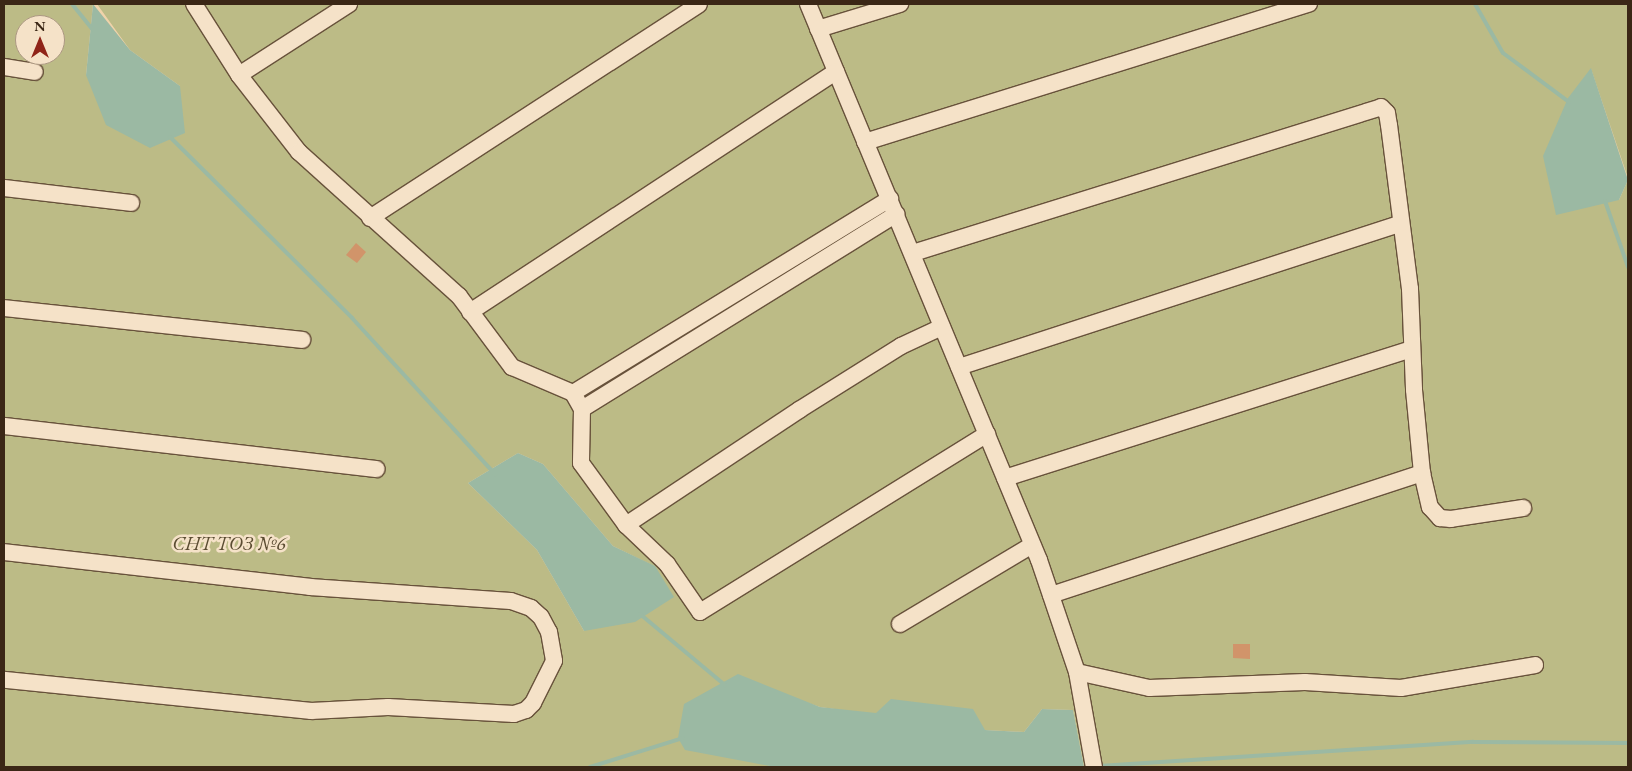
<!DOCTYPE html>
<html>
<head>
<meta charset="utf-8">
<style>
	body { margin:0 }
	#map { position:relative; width:1632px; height:771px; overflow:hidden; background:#f0d3aa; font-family:"EB Garamond",serif }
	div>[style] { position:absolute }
	.green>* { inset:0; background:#bcbb86 }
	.water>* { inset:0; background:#9bb9a3 }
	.stream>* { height:4px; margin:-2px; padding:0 2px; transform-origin:2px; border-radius:2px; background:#9bb9a3 }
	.building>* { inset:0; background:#d1946a }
	.roads { filter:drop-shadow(1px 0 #68523b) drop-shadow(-1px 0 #68523b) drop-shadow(0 1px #68523b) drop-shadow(0 -1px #68523b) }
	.minor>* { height:16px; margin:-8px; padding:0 8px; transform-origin:8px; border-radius:8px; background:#f5e2c8 }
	span { translate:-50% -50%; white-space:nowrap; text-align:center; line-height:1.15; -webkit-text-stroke:5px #f5e2c8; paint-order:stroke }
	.park-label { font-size:20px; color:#5b4c32; font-style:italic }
	.frame { position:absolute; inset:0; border:5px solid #3b2716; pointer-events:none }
	.north { position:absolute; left:15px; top:15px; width:50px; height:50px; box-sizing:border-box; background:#f5e2c8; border:1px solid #ab9781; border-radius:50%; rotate:0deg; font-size:14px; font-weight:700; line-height:20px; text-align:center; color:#3b2716 }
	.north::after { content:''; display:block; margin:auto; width:18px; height:22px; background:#8f2418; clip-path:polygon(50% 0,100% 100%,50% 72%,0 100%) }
</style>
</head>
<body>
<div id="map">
	<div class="green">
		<i style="clip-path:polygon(evenodd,4px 4px,93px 4px,86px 75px,180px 86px,130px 50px,97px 4px,1628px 4px,1628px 178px,1591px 69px,1619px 200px,1628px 180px,1628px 767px,1084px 767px,1073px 710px,1042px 709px,1024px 732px,985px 730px,820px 707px,785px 695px,752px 761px,775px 767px,4px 767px,4px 4px,25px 25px,55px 25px,55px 55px,25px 55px,25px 25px,4px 4px,518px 453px,543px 464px,613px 546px,654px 566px,584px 631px,537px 550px,468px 483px,518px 453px)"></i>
	</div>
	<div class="water">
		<i style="clip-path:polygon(93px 4px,130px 50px,180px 86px,185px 133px,150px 148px,106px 125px,86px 75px)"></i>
		<i style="clip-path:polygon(1591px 68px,1628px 180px,1619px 200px,1556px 215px,1543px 156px,1568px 98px)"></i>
		<i style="clip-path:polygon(518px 453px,543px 464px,613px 546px,655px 566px,674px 597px,635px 622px,584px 631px,537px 550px,468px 483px)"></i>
		<i style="clip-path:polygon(738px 674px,820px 707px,876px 713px,891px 699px,973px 709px,985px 730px,1024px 732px,1042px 709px,1073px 710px,1084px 767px,775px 767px,685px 750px,678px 738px,684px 704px)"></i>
	</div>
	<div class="stream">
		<i style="left:72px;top:4px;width:33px;rotate:51deg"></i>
		<i style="left:1475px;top:4px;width:56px;rotate:60.3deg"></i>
		<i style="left:1503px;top:53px;width:82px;rotate:36.6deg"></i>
		<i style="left:170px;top:137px;width:257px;rotate:44.8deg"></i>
		<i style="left:352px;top:318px;width:212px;rotate:47.5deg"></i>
		<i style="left:1605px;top:201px;width:70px;rotate:70.8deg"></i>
		<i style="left:640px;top:614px;width:111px;rotate:39.9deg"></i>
		<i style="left:1099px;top:766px;width:375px;rotate:-3.7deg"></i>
		<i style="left:1473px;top:742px;width:155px;rotate:0.4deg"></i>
		<i style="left:590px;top:767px;width:97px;rotate:-17.3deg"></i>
	</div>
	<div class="building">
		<i style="clip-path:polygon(356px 243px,366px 252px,357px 263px,346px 255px)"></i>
		<i style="clip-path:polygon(1233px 644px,1250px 644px,1250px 659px,1233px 658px)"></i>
	</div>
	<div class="roads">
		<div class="minor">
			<i style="left:194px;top:4px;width:84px;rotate:57.6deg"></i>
			<i style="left:239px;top:75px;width:98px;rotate:52.1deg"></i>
			<i style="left:299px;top:152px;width:215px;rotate:42deg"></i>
			<i style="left:459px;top:296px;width:89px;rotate:53.3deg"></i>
			<i style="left:512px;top:367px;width:66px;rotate:23.1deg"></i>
			<i style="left:573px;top:393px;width:18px;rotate:61deg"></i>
			<i style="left:582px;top:409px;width:54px;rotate:91.1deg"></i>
			<i style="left:581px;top:463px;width:77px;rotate:54deg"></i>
			<i style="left:626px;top:525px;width:57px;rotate:43.6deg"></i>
			<i style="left:667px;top:564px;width:58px;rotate:55.5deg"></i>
			<i style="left:700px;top:612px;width:338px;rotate:-31.8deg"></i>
			<i style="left:808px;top:4px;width:602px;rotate:67.44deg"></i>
			<i style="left:1039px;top:560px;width:118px;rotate:71.3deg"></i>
			<i style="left:1077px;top:672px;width:97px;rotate:79.9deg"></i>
			<i style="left:818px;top:29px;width:86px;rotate:-17deg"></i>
			<i style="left:4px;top:67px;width:31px;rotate:9deg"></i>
			<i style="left:239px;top:75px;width:131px;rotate:-32.8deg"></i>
			<i style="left:865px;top:142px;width:465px;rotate:-17.3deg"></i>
			<i style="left:4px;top:188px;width:128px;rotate:6.7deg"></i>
			<i style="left:370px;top:218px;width:392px;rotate:-33deg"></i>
			<i style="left:913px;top:253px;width:490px;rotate:-17.3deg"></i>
			<i style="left:1381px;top:107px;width:8px;rotate:45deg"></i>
			<i style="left:1387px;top:113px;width:12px;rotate:81deg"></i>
			<i style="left:1389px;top:125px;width:165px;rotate:82.7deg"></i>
			<i style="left:1410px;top:289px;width:101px;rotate:87.7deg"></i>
			<i style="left:1414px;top:390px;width:83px;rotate:84.5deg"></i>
			<i style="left:1422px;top:473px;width:35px;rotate:77deg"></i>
			<i style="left:1430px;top:507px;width:15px;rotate:48deg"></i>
			<i style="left:1440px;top:518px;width:11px;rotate:5deg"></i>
			<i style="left:1451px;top:519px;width:73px;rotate:-8.7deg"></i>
			<i style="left:4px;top:308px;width:300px;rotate:6.1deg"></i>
			<i style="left:470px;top:312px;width:438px;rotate:-33.3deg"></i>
			<i style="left:959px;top:367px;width:464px;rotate:-18deg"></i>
			<i style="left:573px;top:393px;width:372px;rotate:-31.5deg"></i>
			<i style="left:582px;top:409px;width:370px;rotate:-31.8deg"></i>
			<i style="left:4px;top:426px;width:375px;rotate:6.6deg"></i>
			<i style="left:1005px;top:478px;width:427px;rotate:-17.6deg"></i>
			<i style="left:626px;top:525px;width:208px;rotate:-33.6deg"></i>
			<i style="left:799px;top:410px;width:120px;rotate:-32.1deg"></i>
			<i style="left:901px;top:346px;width:45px;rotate:-24.9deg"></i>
			<i style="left:4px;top:552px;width:308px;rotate:6.5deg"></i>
			<i style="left:310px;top:587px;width:201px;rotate:4deg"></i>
			<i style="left:511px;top:601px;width:21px;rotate:19deg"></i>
			<i style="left:531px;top:608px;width:13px;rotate:42deg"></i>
			<i style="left:541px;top:617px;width:17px;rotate:62deg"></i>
			<i style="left:549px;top:632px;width:29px;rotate:80deg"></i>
			<i style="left:554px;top:661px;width:47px;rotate:116.6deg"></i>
			<i style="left:533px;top:703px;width:10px;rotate:135deg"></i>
			<i style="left:526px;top:710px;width:13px;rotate:162deg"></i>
			<i style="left:514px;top:714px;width:126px;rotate:-176.8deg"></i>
			<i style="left:388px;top:707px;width:77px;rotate:177deg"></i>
			<i style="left:311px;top:711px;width:309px;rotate:-174.2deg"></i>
			<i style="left:1051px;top:595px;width:391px;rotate:-18.2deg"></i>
			<i style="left:900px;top:624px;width:154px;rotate:-30.9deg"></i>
			<i style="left:1077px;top:672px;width:74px;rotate:12.5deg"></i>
			<i style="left:1149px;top:688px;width:156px;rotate:-2.2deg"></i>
			<i style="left:1305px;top:682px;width:96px;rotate:3.6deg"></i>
			<i style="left:1401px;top:688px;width:136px;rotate:-9.7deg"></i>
		</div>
	</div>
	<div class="park-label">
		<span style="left:229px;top:543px">СНТ ТОЗ №6</span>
	</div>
	<div class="frame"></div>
	<div class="north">N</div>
</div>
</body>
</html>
